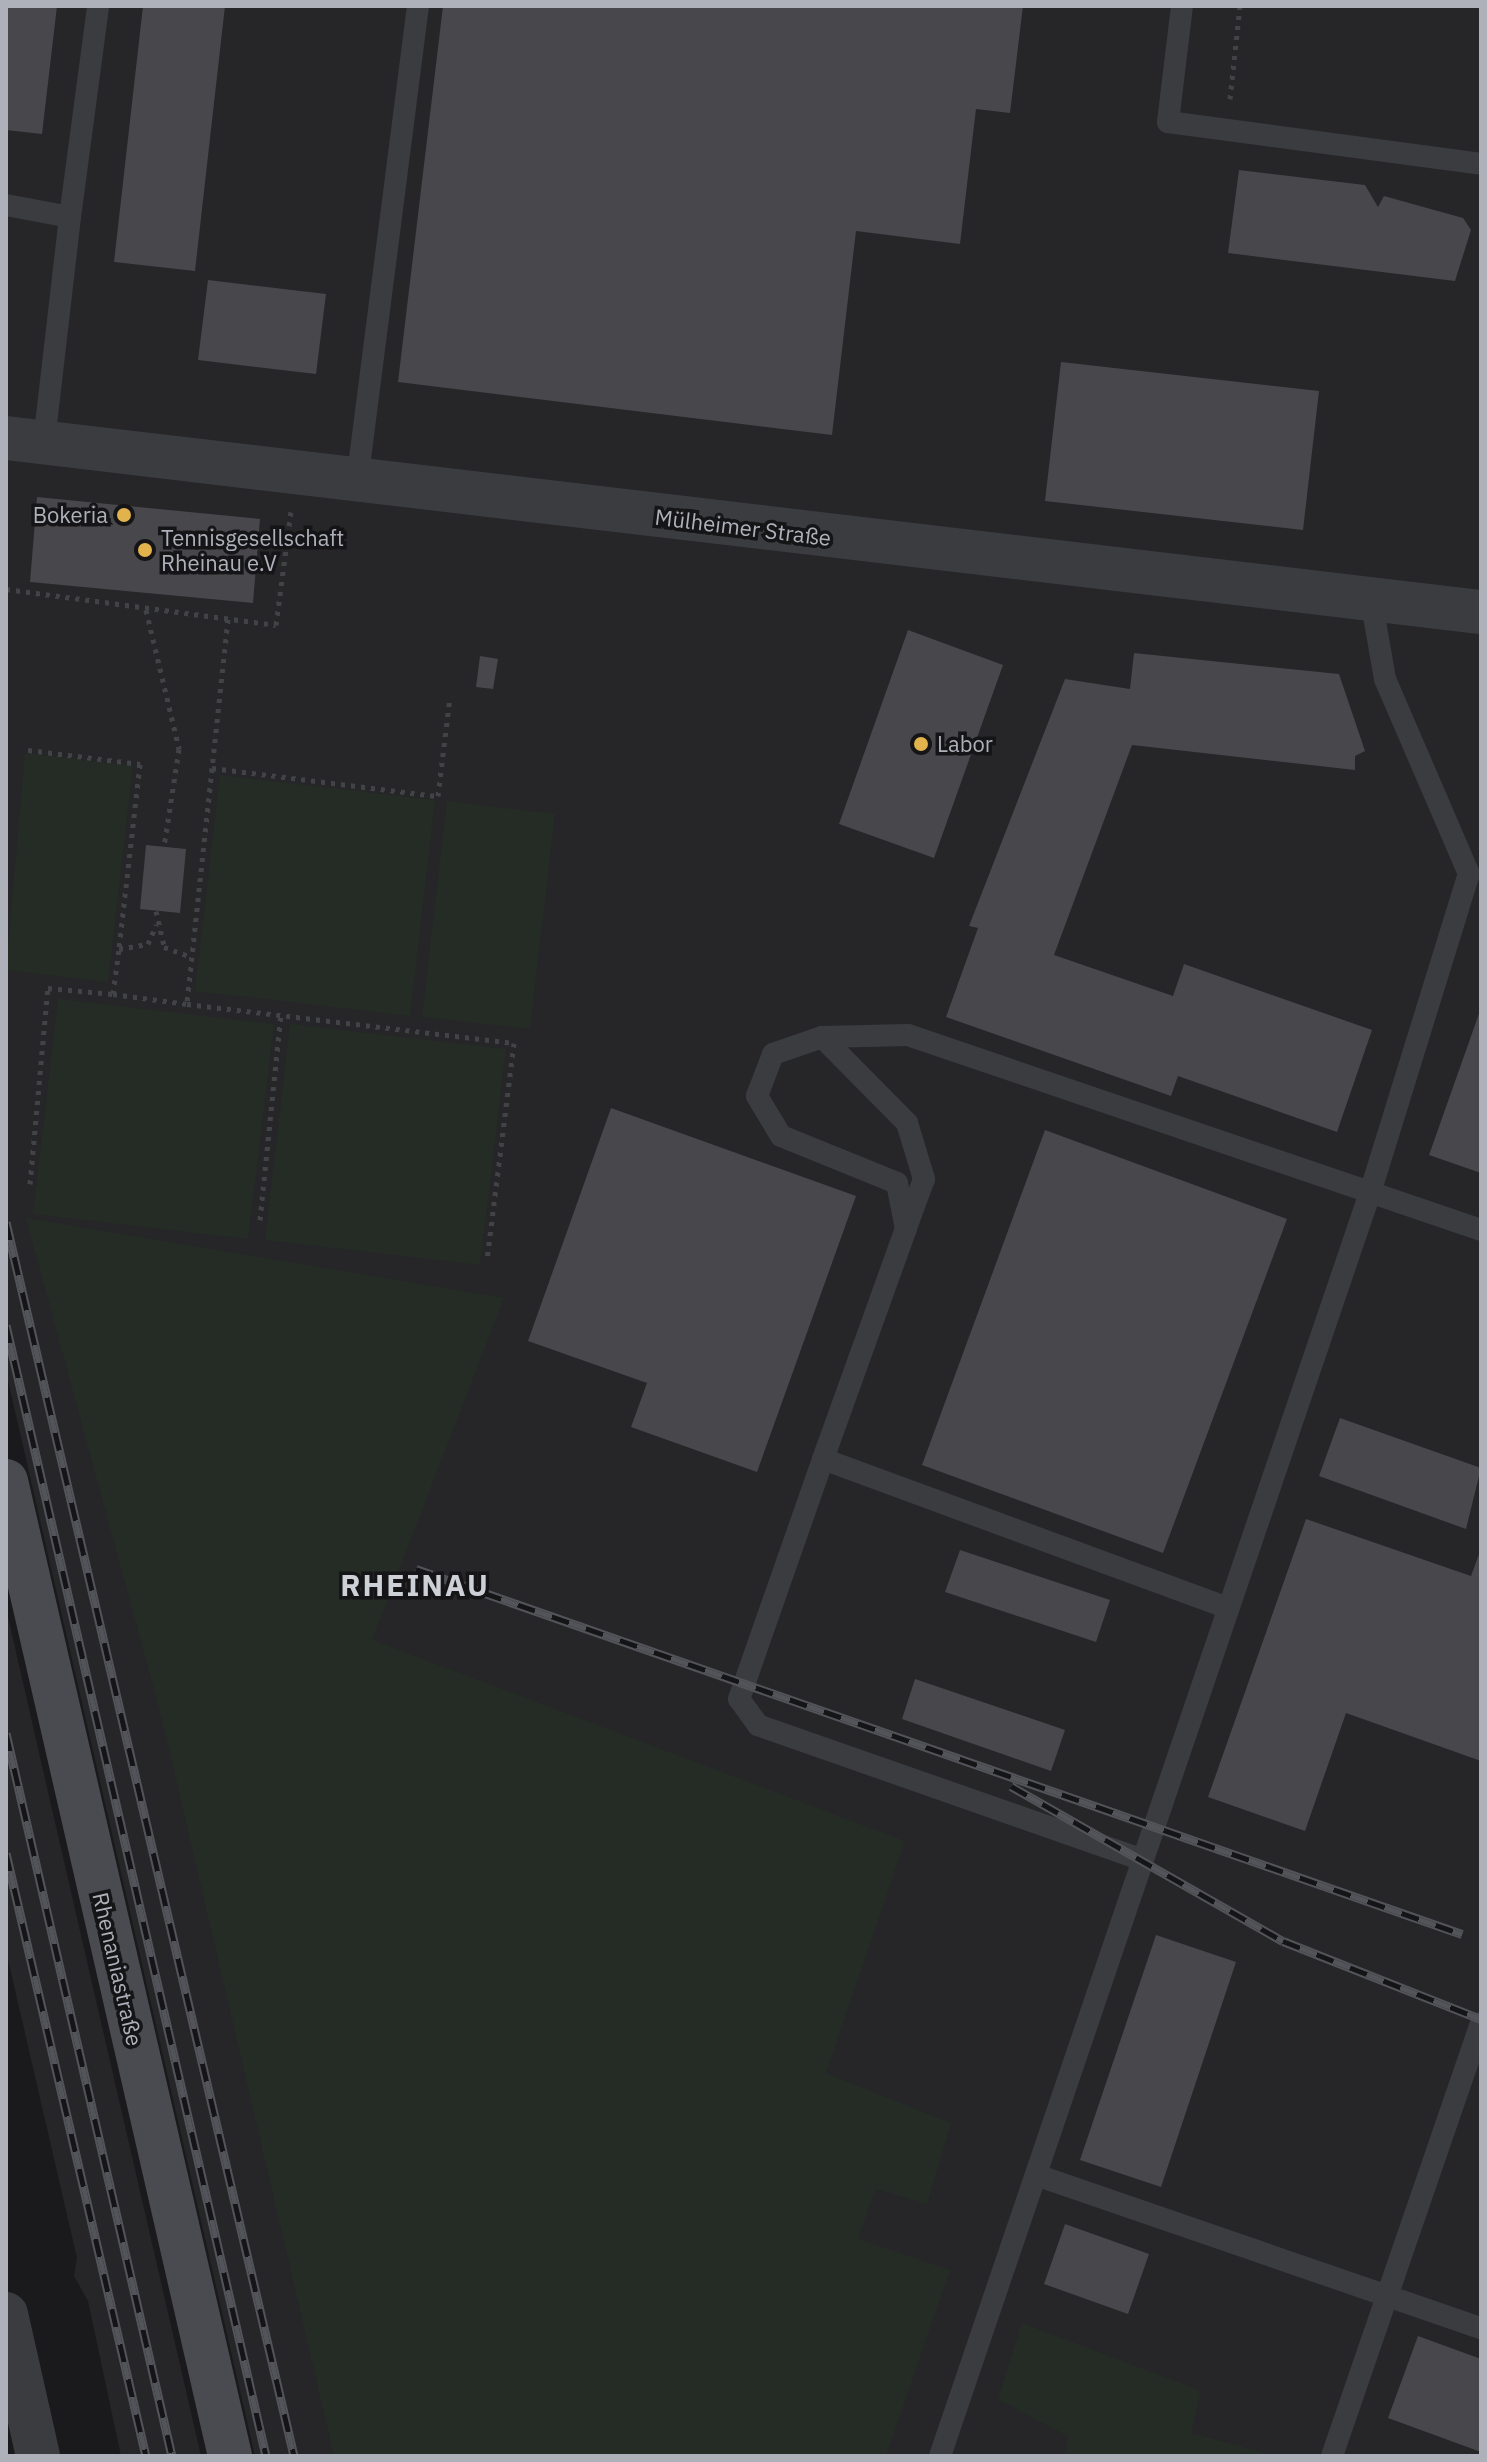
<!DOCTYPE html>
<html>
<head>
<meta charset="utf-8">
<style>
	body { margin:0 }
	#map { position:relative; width:1487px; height:2462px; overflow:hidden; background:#1a1a1c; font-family:"IBM Plex Sans",sans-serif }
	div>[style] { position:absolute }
	.built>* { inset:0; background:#262629 }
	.green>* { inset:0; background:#242c25 }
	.building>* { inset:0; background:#47474c }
	.path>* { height:5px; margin-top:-2.5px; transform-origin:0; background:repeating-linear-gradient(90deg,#414347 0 4px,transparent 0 10px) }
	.lane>* { height:22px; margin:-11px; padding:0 11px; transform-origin:11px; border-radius:11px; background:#3b3c40 }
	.street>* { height:44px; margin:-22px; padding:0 22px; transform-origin:22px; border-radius:22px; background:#3b3c40 }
	.secondary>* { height:44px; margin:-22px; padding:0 22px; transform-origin:22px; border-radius:22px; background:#494b50 }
	.rail>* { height:9px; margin-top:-4.5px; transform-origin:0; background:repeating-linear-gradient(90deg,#151517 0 18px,#525459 0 36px); box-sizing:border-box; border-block:2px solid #525459 }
	.dots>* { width:22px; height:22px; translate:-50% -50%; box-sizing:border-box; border:4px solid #151517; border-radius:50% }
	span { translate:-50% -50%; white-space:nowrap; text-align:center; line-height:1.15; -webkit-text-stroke:7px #151517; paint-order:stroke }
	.poi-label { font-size:22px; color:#aeb1ba }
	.right { translate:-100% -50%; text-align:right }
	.left { translate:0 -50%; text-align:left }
	.street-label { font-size:22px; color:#aeb1ba }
	.district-label { font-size:30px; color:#ced0d7; font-weight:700; letter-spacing:2px }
	.frame { position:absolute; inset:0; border:8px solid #aeb1ba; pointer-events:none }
</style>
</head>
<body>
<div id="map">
	<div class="built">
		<i style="clip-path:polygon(6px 6px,1481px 6px,1481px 2456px,255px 2456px,6px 1372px)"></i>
		<i style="clip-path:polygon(6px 1608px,48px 1792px,201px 2456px,121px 2456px,88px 2301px,74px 2276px,77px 2258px,6px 1951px)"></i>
	</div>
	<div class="green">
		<i style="clip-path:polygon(25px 753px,133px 766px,108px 982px,6px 970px)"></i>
		<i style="clip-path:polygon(220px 775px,435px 800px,410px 1016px,195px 991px)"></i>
		<i style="clip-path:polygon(447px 801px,555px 814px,530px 1029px,422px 1017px)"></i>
		<i style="clip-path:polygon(58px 999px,274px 1024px,248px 1239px,33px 1214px)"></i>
		<i style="clip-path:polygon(290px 1024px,506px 1049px,480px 1265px,265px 1240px)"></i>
		<i style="clip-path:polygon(26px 1218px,504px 1298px,372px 1640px,905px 1841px,826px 2073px,951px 2123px,927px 2204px,876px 2189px,858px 2239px,950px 2270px,886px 2456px,334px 2456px,162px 1719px)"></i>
		<i style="clip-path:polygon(1022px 2323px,1201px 2391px,1191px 2433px,1277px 2456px,1064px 2456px,1069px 2437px,998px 2399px)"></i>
	</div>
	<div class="building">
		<i style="clip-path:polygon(6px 6px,57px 6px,42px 134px,6px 130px)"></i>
		<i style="clip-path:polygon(143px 6px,225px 6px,195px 271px,114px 262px)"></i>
		<i style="clip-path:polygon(443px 6px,1023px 6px,1010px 113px,976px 109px,960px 244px,856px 231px,832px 435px,398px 382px)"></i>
		<i style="clip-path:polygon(1239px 170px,1365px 185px,1378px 207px,1384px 196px,1463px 218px,1471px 230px,1455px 281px,1228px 253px)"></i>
		<i style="clip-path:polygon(208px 280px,326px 294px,316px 374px,198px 360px)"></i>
		<i style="clip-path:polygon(1061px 362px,1319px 391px,1303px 530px,1045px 501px)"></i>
		<i style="clip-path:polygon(37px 497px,260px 519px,253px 603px,30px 582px)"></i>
		<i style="clip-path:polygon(908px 630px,1003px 665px,934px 858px,839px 824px)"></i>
		<i style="clip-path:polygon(1134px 653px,1339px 674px,1365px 751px,1355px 756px,1355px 770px,1132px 745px,1054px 955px,1173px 996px,1184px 964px,1372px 1030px,1337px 1132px,1178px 1076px,1171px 1096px,946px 1017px,978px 928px,969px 926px,1065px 679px,1130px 689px)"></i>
		<i style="clip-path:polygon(480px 656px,498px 659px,493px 689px,476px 687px)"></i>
		<i style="clip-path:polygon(146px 845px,186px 849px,180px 913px,140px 909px)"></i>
		<i style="clip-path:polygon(1481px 1008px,1481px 1173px,1429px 1155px)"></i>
		<i style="clip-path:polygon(611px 1108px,856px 1196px,757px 1472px,631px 1427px,647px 1383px,528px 1341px)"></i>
		<i style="clip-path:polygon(1045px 1130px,1287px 1219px,1163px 1553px,922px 1465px)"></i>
		<i style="clip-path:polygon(1340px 1418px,1481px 1468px,1466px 1529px,1319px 1476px)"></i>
		<i style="clip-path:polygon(1306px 1519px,1471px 1576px,1481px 1549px,1481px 1761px,1346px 1713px,1305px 1831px,1208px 1797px)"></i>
		<i style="clip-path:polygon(960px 1550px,1110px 1600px,1096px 1642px,945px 1592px)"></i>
		<i style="clip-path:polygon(915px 1679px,1065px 1730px,1051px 1771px,902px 1719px)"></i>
		<i style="clip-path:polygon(1156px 1935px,1236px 1962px,1161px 2187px,1080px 2160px)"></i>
		<i style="clip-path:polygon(1065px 2224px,1149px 2254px,1128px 2314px,1044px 2284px)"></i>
		<i style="clip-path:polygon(1418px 2336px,1481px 2359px,1481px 2452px,1388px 2418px)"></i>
	</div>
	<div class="path">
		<i style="left:1230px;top:99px;width:94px;rotate:-83.9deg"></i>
		<i style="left:6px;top:589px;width:272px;rotate:7.6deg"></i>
		<i style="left:276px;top:625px;width:115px;rotate:-82.5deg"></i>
		<i style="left:146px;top:610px;width:143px;rotate:76.6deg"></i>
		<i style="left:179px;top:749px;width:99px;rotate:98.7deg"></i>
		<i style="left:228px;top:619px;width:387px;rotate:96.1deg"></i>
		<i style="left:187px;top:1004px;width:329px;rotate:6.8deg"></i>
		<i style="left:514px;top:1043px;width:218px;rotate:97.1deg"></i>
		<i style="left:28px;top:750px;width:113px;rotate:7.1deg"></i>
		<i style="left:140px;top:764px;width:186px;rotate:96.5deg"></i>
		<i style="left:212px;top:768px;width:228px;rotate:7.1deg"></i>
		<i style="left:438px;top:796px;width:100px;rotate:-83.1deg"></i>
		<i style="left:156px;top:911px;width:37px;rotate:77deg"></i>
		<i style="left:164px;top:947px;width:30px;rotate:20deg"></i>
		<i style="left:113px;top:994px;width:75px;rotate:7.7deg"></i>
		<i style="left:30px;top:1184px;width:197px;rotate:-84.8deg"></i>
		<i style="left:48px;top:988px;width:65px;rotate:5.3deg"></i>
		<i style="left:113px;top:994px;width:45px;rotate:-82.4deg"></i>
		<i style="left:119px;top:949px;width:29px;rotate:-10deg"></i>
		<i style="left:148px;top:944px;width:21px;rotate:-67deg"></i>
		<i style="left:260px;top:1220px;width:206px;rotate:-84.2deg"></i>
	</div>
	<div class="lane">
		<i style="left:1182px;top:6px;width:117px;rotate:96.9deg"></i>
		<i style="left:1168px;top:122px;width:316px;rotate:7.6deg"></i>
		<i style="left:6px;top:205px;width:65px;rotate:10.6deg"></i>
		<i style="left:70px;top:217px;width:226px;rotate:96.6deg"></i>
		<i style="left:70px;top:217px;width:213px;rotate:-82.4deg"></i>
		<i style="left:357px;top:482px;width:480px;rotate:-82.7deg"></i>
		<i style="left:822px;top:1037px;width:121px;rotate:45.3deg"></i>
		<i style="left:907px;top:1123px;width:59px;rotate:73.1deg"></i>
		<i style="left:924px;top:1179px;width:52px;rotate:110.2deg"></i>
		<i style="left:823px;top:1459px;width:245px;rotate:-70.2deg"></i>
		<i style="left:906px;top:1229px;width:47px;rotate:-101.1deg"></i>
		<i style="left:897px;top:1183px;width:125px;rotate:-157.9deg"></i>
		<i style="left:781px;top:1136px;width:47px;rotate:-121deg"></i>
		<i style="left:757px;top:1096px;width:45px;rotate:-69.1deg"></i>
		<i style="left:773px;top:1054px;width:52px;rotate:-19.1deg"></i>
		<i style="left:822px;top:1037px;width:86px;rotate:-1.3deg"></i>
		<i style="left:908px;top:1035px;width:605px;rotate:18.79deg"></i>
		<i style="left:1143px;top:1860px;width:408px;rotate:-160.7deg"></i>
		<i style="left:758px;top:1725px;width:32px;rotate:-126deg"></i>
		<i style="left:739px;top:1699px;width:254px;rotate:-70.7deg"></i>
		<i style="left:823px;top:1459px;width:428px;rotate:20.2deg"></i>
		<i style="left:1039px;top:2176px;width:467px;rotate:19deg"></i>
		<i style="left:940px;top:2456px;width:1334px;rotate:-71.2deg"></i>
		<i style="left:1370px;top:1193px;width:334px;rotate:-72.8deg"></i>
		<i style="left:1469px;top:874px;width:212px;rotate:-113.3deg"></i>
		<i style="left:1385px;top:679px;width:81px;rotate:-99.9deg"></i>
		<i style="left:1332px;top:2456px;width:458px;rotate:-71deg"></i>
	</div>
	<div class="street">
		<i style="left:6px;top:438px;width:1485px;rotate:6.73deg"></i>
		<i style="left:6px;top:2314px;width:146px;rotate:77.3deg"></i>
	</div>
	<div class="secondary">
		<i style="left:6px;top:1481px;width:1000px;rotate:77.06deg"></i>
	</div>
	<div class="rail">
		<i style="left:6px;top:1222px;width:1267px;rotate:76.86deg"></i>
		<i style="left:6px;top:1325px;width:1161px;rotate:77.05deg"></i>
		<i style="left:416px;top:1569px;width:1108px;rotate:19.24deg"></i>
		<i style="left:6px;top:1733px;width:742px;rotate:77.07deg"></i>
		<i style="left:1011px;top:1786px;width:313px;rotate:29.7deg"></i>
		<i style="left:1283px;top:1941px;width:213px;rotate:21.5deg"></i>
		<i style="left:6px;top:1853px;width:619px;rotate:76.93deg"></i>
	</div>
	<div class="dots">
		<i style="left:124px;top:515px;background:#e2b24c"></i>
		<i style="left:145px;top:550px;background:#e2b24c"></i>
		<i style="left:921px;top:744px;background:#e2b24c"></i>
	</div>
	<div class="poi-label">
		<span class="right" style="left:108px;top:515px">Bokeria</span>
		<span class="left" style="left:161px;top:550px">Tennisgesellschaft<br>Rheinau e.V</span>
		<span class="left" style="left:937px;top:744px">Labor</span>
	</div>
	<div class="street-label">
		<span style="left:743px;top:527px;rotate:7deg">Mülheimer Straße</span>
		<span style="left:118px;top:1969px;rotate:77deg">Rhenaniastraße</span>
	</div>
	<div class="district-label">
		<span style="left:415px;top:1585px">RHEINAU</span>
	</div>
	<div class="frame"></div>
</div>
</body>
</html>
